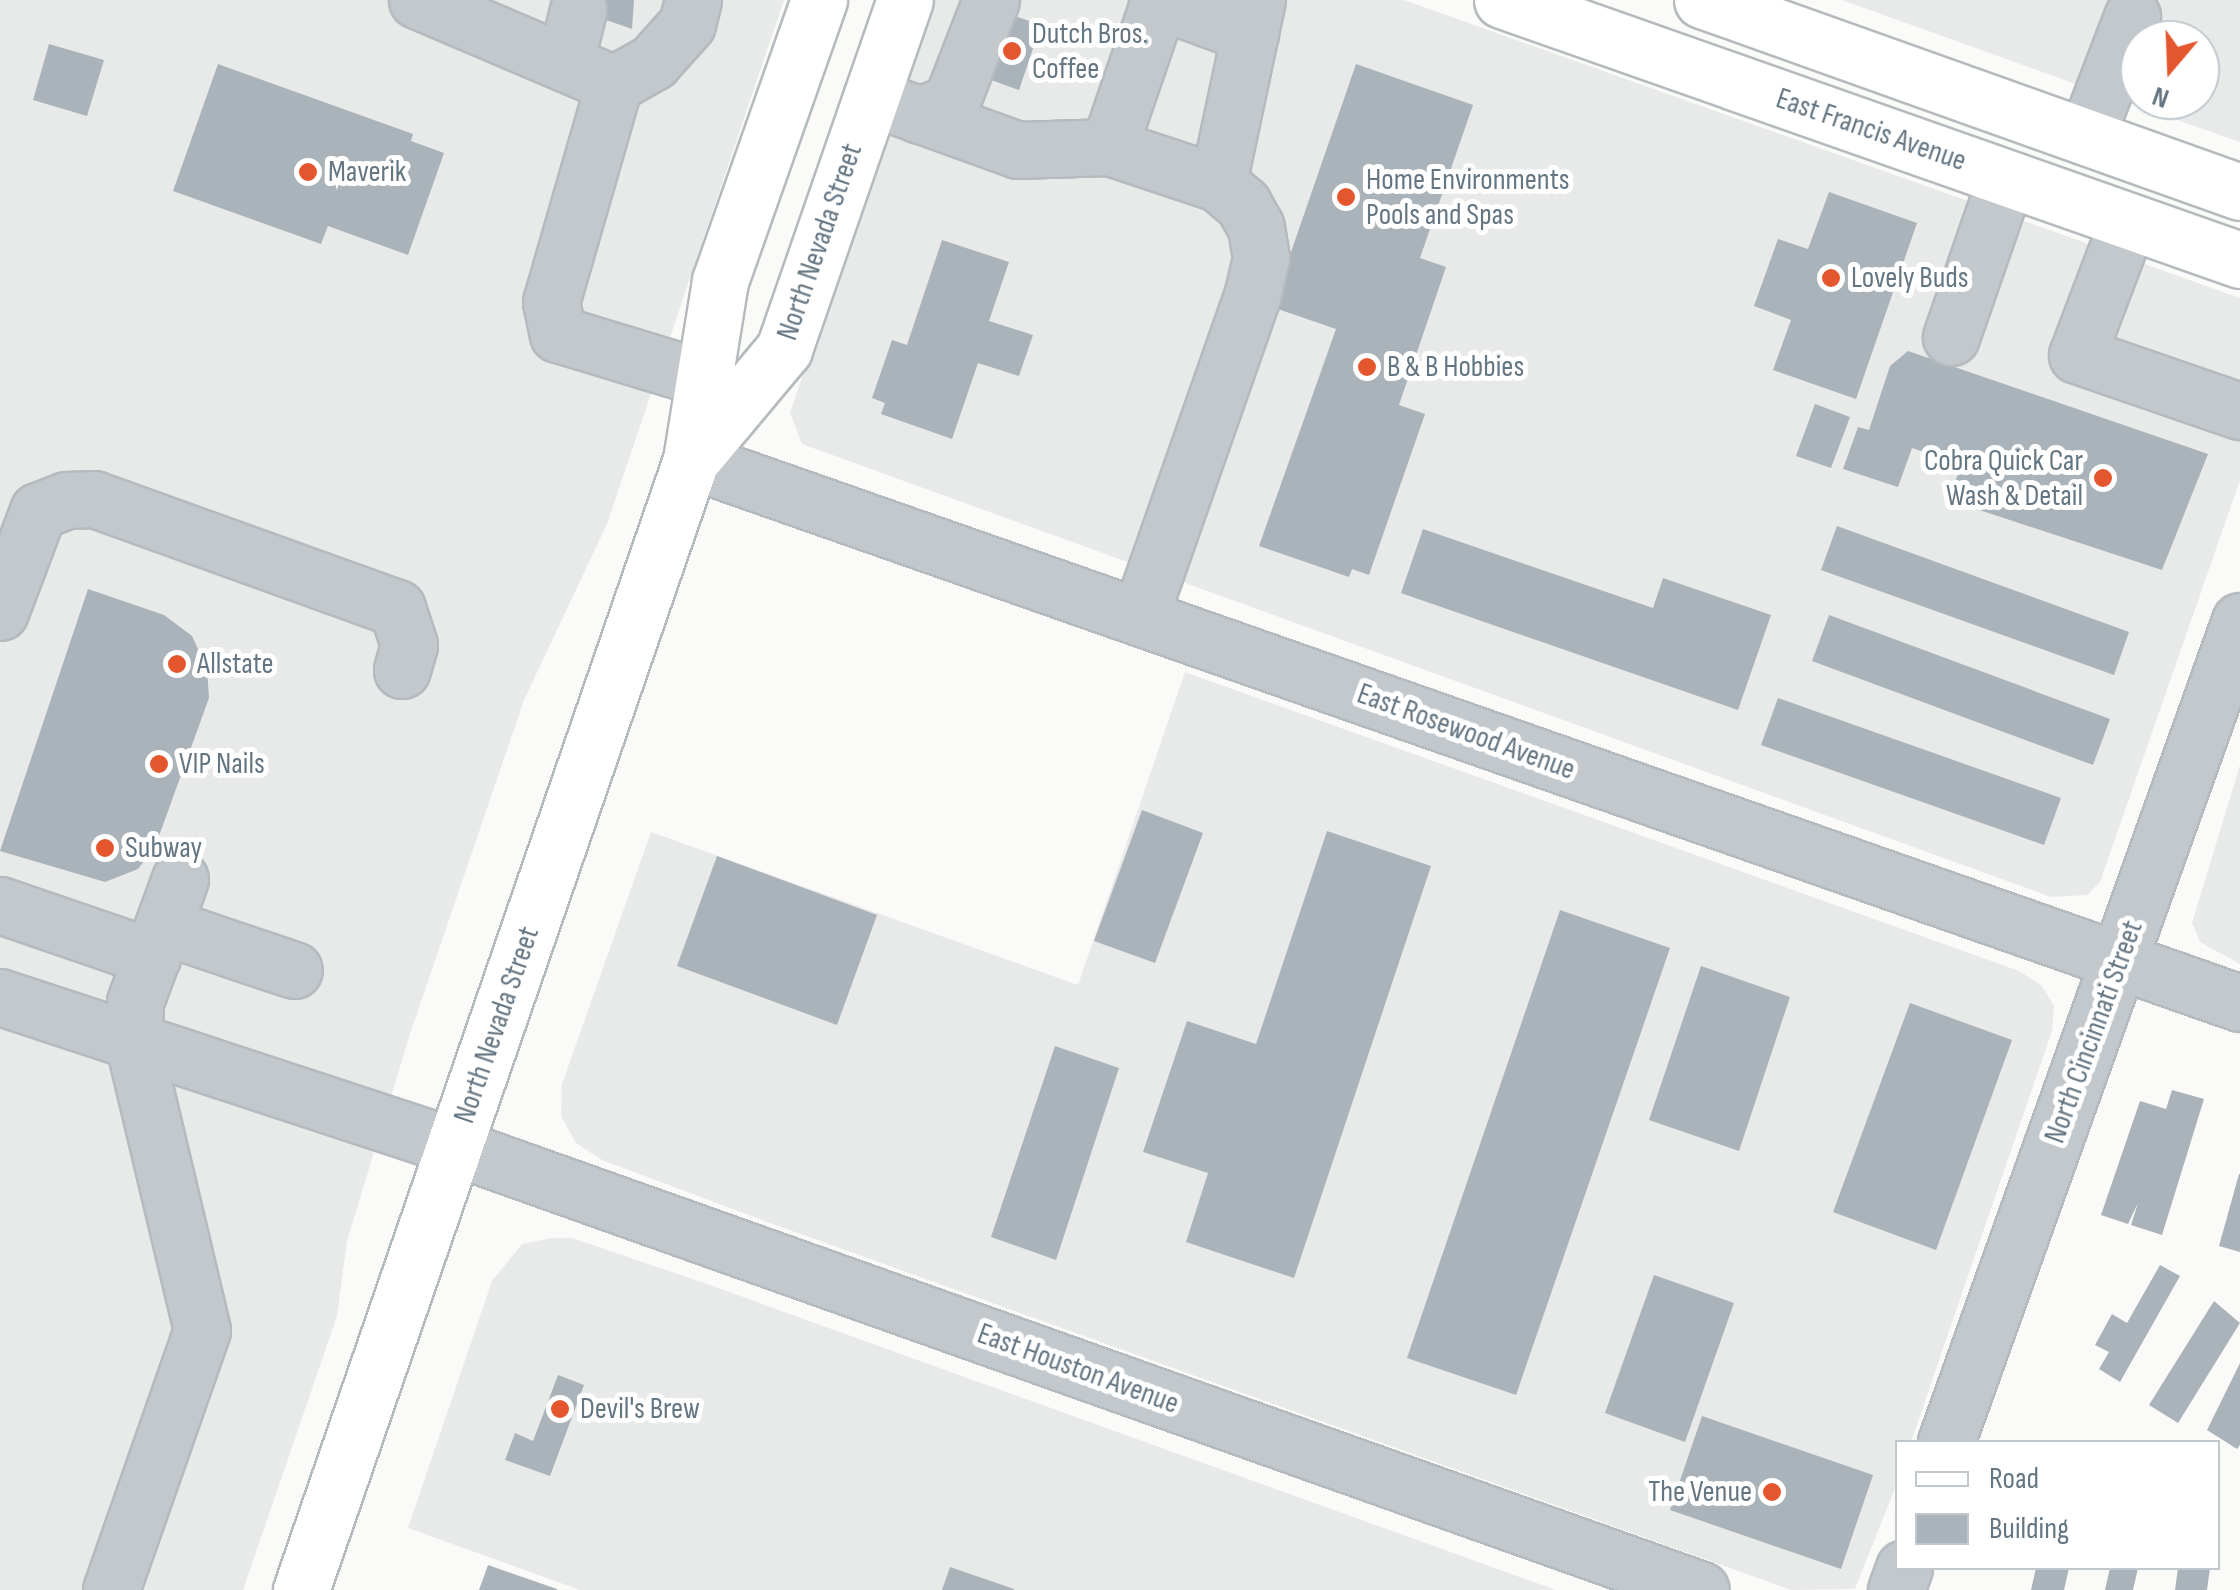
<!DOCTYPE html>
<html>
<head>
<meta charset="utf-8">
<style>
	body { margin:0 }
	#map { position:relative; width:2240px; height:1590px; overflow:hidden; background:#fafaf8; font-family:"Sofia Sans Condensed",sans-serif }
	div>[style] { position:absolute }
	.built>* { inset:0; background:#e8e9e9 }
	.building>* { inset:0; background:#aab3b9 }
	.roads { filter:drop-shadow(2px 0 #b5babe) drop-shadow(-2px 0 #b5babe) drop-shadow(0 2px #b5babe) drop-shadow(0 -2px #b5babe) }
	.minor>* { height:55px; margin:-27.5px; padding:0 27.5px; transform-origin:27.5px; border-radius:27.5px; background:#c3c8cc }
	.major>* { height:55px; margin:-27.5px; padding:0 27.5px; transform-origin:27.5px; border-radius:27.5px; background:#fff }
	.dots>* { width:28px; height:28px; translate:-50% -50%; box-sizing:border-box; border:5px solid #fff; border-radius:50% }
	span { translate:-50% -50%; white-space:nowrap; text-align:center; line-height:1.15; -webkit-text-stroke:10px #fff; paint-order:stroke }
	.poi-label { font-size:30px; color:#657683 }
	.left { translate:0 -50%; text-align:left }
	.right { translate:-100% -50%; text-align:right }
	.street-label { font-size:30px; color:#657683 }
	.legend { position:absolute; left:1895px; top:1440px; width:325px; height:130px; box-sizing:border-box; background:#fff; border:2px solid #c1c8cd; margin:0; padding:12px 18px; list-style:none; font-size:30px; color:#657683 }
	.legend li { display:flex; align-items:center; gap:20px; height:50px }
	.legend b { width:50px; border:2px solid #c1c8cd }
	.north { position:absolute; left:2120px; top:20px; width:100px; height:100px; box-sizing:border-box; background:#fff; border:2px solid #c1c8cd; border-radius:50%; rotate:199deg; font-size:28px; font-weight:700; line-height:40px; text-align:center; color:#657683 }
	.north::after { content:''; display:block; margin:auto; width:35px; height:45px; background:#e4572e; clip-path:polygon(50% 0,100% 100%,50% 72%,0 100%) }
</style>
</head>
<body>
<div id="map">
	<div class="built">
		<i style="clip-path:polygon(0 0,784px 0,607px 524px,524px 700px,410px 1034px,347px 1241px,337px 1316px,243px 1590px,0 1590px)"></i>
		<i style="clip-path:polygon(929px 0,1404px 0,2240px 298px,2240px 480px,2100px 882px,2087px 895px,2051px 897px,802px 444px,790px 413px)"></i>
		<i style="clip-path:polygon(evenodd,1842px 0,2240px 0,2240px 142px,2098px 92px,1842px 0,2140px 40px,2200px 40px,2200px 100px,2140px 100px,2140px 40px)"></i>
		<i style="clip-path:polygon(1185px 672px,2019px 971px,2042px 986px,2054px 1006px,2052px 1031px,1911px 1442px,1898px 1442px,1897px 1483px,1855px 1589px,1791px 1590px,767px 1222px,602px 1160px,576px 1143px,561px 1116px,562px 1084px,651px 832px,1078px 985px)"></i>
		<i style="clip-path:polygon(2240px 765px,2240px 964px,2200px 942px,2192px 923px)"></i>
		<i style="clip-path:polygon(552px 1238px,572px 1238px,704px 1283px,1556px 1590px,580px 1590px,408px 1528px,492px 1281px,522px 1244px)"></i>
	</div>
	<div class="building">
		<i style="clip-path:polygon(634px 0,632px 29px,552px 1px,552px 0)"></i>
		<i style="clip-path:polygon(1006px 13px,1041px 25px,1019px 90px,983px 77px)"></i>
		<i style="clip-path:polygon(49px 44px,104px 60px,87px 116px,33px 100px)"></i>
		<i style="clip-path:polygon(218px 64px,413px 134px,411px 141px,444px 153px,408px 255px,328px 226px,321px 244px,173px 191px)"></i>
		<i style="clip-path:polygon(1356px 64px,1473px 105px,1420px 258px,1446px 267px,1399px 405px,1425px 414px,1369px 575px,1352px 569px,1349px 577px,1259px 546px,1336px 329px,1272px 307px)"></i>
		<i style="clip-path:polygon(1829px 192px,1917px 223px,1856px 399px,1773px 370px,1791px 320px,1754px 306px,1778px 239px,1808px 249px)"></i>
		<i style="clip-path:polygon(942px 240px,1009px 262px,989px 321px,1033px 335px,1019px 376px,978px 363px,952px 439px,881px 414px,885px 403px,872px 398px,892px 340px,907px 345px)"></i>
		<i style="clip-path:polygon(1908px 351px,2208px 454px,2162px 570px,1949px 500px,1961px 465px,1912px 448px,1898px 487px,1843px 469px,1858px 427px,1869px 430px,1890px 366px)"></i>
		<i style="clip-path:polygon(1815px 404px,1850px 417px,1831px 468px,1796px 456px)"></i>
		<i style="clip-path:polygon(1837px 526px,2129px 632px,2114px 675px,1821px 570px)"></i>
		<i style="clip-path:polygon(1423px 529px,1653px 608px,1663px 578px,1771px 615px,1738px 710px,1401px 593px)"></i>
		<i style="clip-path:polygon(88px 589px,164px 615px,192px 636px,207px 669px,209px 698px,155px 847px,138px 869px,105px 882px,0 851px)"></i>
		<i style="clip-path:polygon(1829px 615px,2110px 719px,2093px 765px,1812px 661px)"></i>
		<i style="clip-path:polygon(1778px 698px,2061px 798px,2044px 845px,1761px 745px)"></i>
		<i style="clip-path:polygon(1142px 810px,1203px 833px,1155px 963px,1094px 941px)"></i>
		<i style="clip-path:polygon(1327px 831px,1431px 866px,1294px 1278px,1186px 1242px,1208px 1173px,1143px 1152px,1187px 1021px,1256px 1044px)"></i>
		<i style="clip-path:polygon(717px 856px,877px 915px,837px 1025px,677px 966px)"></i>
		<i style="clip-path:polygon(1560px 910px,1670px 948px,1516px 1395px,1407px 1358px)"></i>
		<i style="clip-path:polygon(1701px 966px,1790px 997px,1739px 1151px,1649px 1120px)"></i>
		<i style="clip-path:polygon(1910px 1003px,2012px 1040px,1936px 1250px,1833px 1212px)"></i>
		<i style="clip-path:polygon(1055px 1046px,1119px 1068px,1056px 1260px,991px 1237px)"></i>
		<i style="clip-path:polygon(2172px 1090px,2204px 1099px,2162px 1235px,2131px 1225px,2138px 1203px,2128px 1224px,2101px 1215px,2140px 1101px,2166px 1109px)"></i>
		<i style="clip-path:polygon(2239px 1174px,2240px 1174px,2240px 1252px,2219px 1246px)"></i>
		<i style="clip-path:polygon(2160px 1265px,2180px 1276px,2120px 1382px,2099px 1369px,2109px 1352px,2095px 1345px,2112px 1314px,2127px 1323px)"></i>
		<i style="clip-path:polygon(1654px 1275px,1734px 1303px,1685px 1442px,1605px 1413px)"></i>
		<i style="clip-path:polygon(2214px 1301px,2240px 1323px,2178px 1423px,2149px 1405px)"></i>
		<i style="clip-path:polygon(2240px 1363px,2240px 1445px,2237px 1449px,2207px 1430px)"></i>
		<i style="clip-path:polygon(558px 1375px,584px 1385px,550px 1476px,505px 1460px,515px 1433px,533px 1441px)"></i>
		<i style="clip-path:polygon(1702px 1416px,1873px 1475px,1841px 1569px,1670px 1510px)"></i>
		<i style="clip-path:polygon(488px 1565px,557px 1589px,557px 1590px,479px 1590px)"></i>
		<i style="clip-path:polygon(950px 1567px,1014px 1589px,1014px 1590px,942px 1590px)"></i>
		<i style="clip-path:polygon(2036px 1568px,2069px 1568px,2064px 1590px,2031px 1590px)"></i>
		<i style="clip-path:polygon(2110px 1568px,2138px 1568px,2133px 1590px,2105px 1590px)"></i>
		<i style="clip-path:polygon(2178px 1568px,2210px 1568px,2207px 1590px,2175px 1590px)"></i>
	</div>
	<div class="roads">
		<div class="minor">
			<i style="left:417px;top:0;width:214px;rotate:23.1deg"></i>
			<i style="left:614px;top:84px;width:227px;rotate:106.1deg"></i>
			<i style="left:551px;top:302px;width:33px;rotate:78deg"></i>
			<i style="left:558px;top:334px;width:155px;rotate:16.9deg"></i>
			<i style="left:1157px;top:0;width:99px;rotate:20.1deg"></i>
			<i style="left:565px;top:63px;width:55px;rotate:-76.2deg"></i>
			<i style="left:614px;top:84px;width:45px;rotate:-29.4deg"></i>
			<i style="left:653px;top:62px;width:51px;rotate:-48.2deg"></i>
			<i style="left:687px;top:24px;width:25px;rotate:-76deg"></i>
			<i style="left:871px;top:97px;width:156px;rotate:19.8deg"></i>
			<i style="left:1018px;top:150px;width:91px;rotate:-1.9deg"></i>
			<i style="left:1109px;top:147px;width:115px;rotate:18.3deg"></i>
			<i style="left:1218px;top:183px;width:33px;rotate:40deg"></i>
			<i style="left:1243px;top:204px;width:26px;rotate:61deg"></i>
			<i style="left:1256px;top:227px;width:31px;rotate:81deg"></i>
			<i style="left:1261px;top:258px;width:39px;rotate:103deg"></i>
			<i style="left:1252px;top:296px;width:339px;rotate:109.3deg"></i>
			<i style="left:919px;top:115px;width:34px;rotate:-21deg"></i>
			<i style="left:951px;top:103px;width:110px;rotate:-68.8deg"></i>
			<i style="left:2086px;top:137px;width:129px;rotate:-69deg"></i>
			<i style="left:1109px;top:147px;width:154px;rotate:-71.1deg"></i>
			<i style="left:1218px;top:183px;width:187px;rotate:-78deg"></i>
			<i style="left:2128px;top:221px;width:143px;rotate:110.8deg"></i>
			<i style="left:2077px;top:355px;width:172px;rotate:19deg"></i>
			<i style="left:1951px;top:337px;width:168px;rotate:-70.9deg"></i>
			<i style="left:691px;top:460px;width:1641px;rotate:19.32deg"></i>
			<i style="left:0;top:612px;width:108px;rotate:-69.4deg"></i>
			<i style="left:38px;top:511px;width:30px;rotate:-21deg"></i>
			<i style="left:66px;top:500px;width:28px;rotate:-2deg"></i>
			<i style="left:94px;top:499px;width:322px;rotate:19.8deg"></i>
			<i style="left:397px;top:608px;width:39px;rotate:72deg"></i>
			<i style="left:409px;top:645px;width:26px;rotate:106deg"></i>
			<i style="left:0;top:905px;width:161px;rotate:18.9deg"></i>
			<i style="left:163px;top:926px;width:138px;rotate:18.6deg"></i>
			<i style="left:0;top:997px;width:479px;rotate:18.2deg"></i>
			<i style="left:455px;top:1147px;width:1322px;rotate:19.57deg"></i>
			<i style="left:1946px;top:1442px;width:872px;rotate:-70.3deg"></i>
			<i style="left:111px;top:1590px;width:275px;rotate:-70.7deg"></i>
			<i style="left:202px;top:1330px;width:293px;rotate:-103.4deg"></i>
			<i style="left:134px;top:1045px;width:43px;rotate:-88.7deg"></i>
			<i style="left:135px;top:1002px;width:131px;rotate:-69.9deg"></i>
			<i style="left:1896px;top:1590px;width:23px;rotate:-70deg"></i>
		</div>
		<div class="major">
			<i style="left:1502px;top:0;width:782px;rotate:19.41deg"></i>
			<i style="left:1702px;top:0;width:571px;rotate:19.64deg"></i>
			<i style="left:693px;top:458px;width:142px;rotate:-50.1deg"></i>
			<i style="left:784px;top:349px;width:369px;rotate:-70.9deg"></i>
			<i style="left:301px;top:1590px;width:1195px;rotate:-70.96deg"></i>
			<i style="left:691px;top:460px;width:181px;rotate:-80.8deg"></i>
			<i style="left:720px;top:281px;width:298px;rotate:-70.6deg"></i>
		</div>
	</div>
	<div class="dots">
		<i style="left:1012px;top:51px;background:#e4572e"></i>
		<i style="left:308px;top:172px;background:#e4572e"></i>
		<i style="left:1346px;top:197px;background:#e4572e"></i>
		<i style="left:1831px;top:278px;background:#e4572e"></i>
		<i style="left:1367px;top:367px;background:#e4572e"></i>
		<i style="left:2103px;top:478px;background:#e4572e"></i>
		<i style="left:177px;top:664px;background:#e4572e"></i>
		<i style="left:159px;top:764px;background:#e4572e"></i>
		<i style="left:105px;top:848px;background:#e4572e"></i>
		<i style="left:560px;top:1409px;background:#e4572e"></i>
		<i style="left:1772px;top:1492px;background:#e4572e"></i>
	</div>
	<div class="poi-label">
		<span class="left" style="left:1032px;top:51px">Dutch Bros.<br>Coffee</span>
		<span class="left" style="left:328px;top:172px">Maverik</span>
		<span class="left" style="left:1366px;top:197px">Home Environments<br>Pools and Spas</span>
		<span class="left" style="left:1851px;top:278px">Lovely Buds</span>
		<span class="left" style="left:1387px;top:367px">B &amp; B Hobbies</span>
		<span class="right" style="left:2083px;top:478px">Cobra Quick Car<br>Wash &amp; Detail</span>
		<span class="left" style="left:197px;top:664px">Allstate</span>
		<span class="left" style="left:179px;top:764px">VIP Nails</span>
		<span class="left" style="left:125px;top:848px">Subway</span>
		<span class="left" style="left:580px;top:1409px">Devil's Brew</span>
		<span class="right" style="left:1752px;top:1492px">The Venue</span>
	</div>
	<div class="street-label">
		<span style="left:1871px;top:130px;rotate:19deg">East Francis Avenue</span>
		<span style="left:820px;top:242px;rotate:-71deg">North Nevada Street</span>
		<span style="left:1466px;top:732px;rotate:20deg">East Rosewood Avenue</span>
		<span style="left:497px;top:1025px;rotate:-71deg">North Nevada Street</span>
		<span style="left:2094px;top:1032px;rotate:-70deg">North Cincinnati Street</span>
		<span style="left:1078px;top:1369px;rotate:20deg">East Houston Avenue</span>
	</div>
	<ul class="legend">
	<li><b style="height:12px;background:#fff"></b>Road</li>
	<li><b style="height:28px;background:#aab3b9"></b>Building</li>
	</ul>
	<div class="north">N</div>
</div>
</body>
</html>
